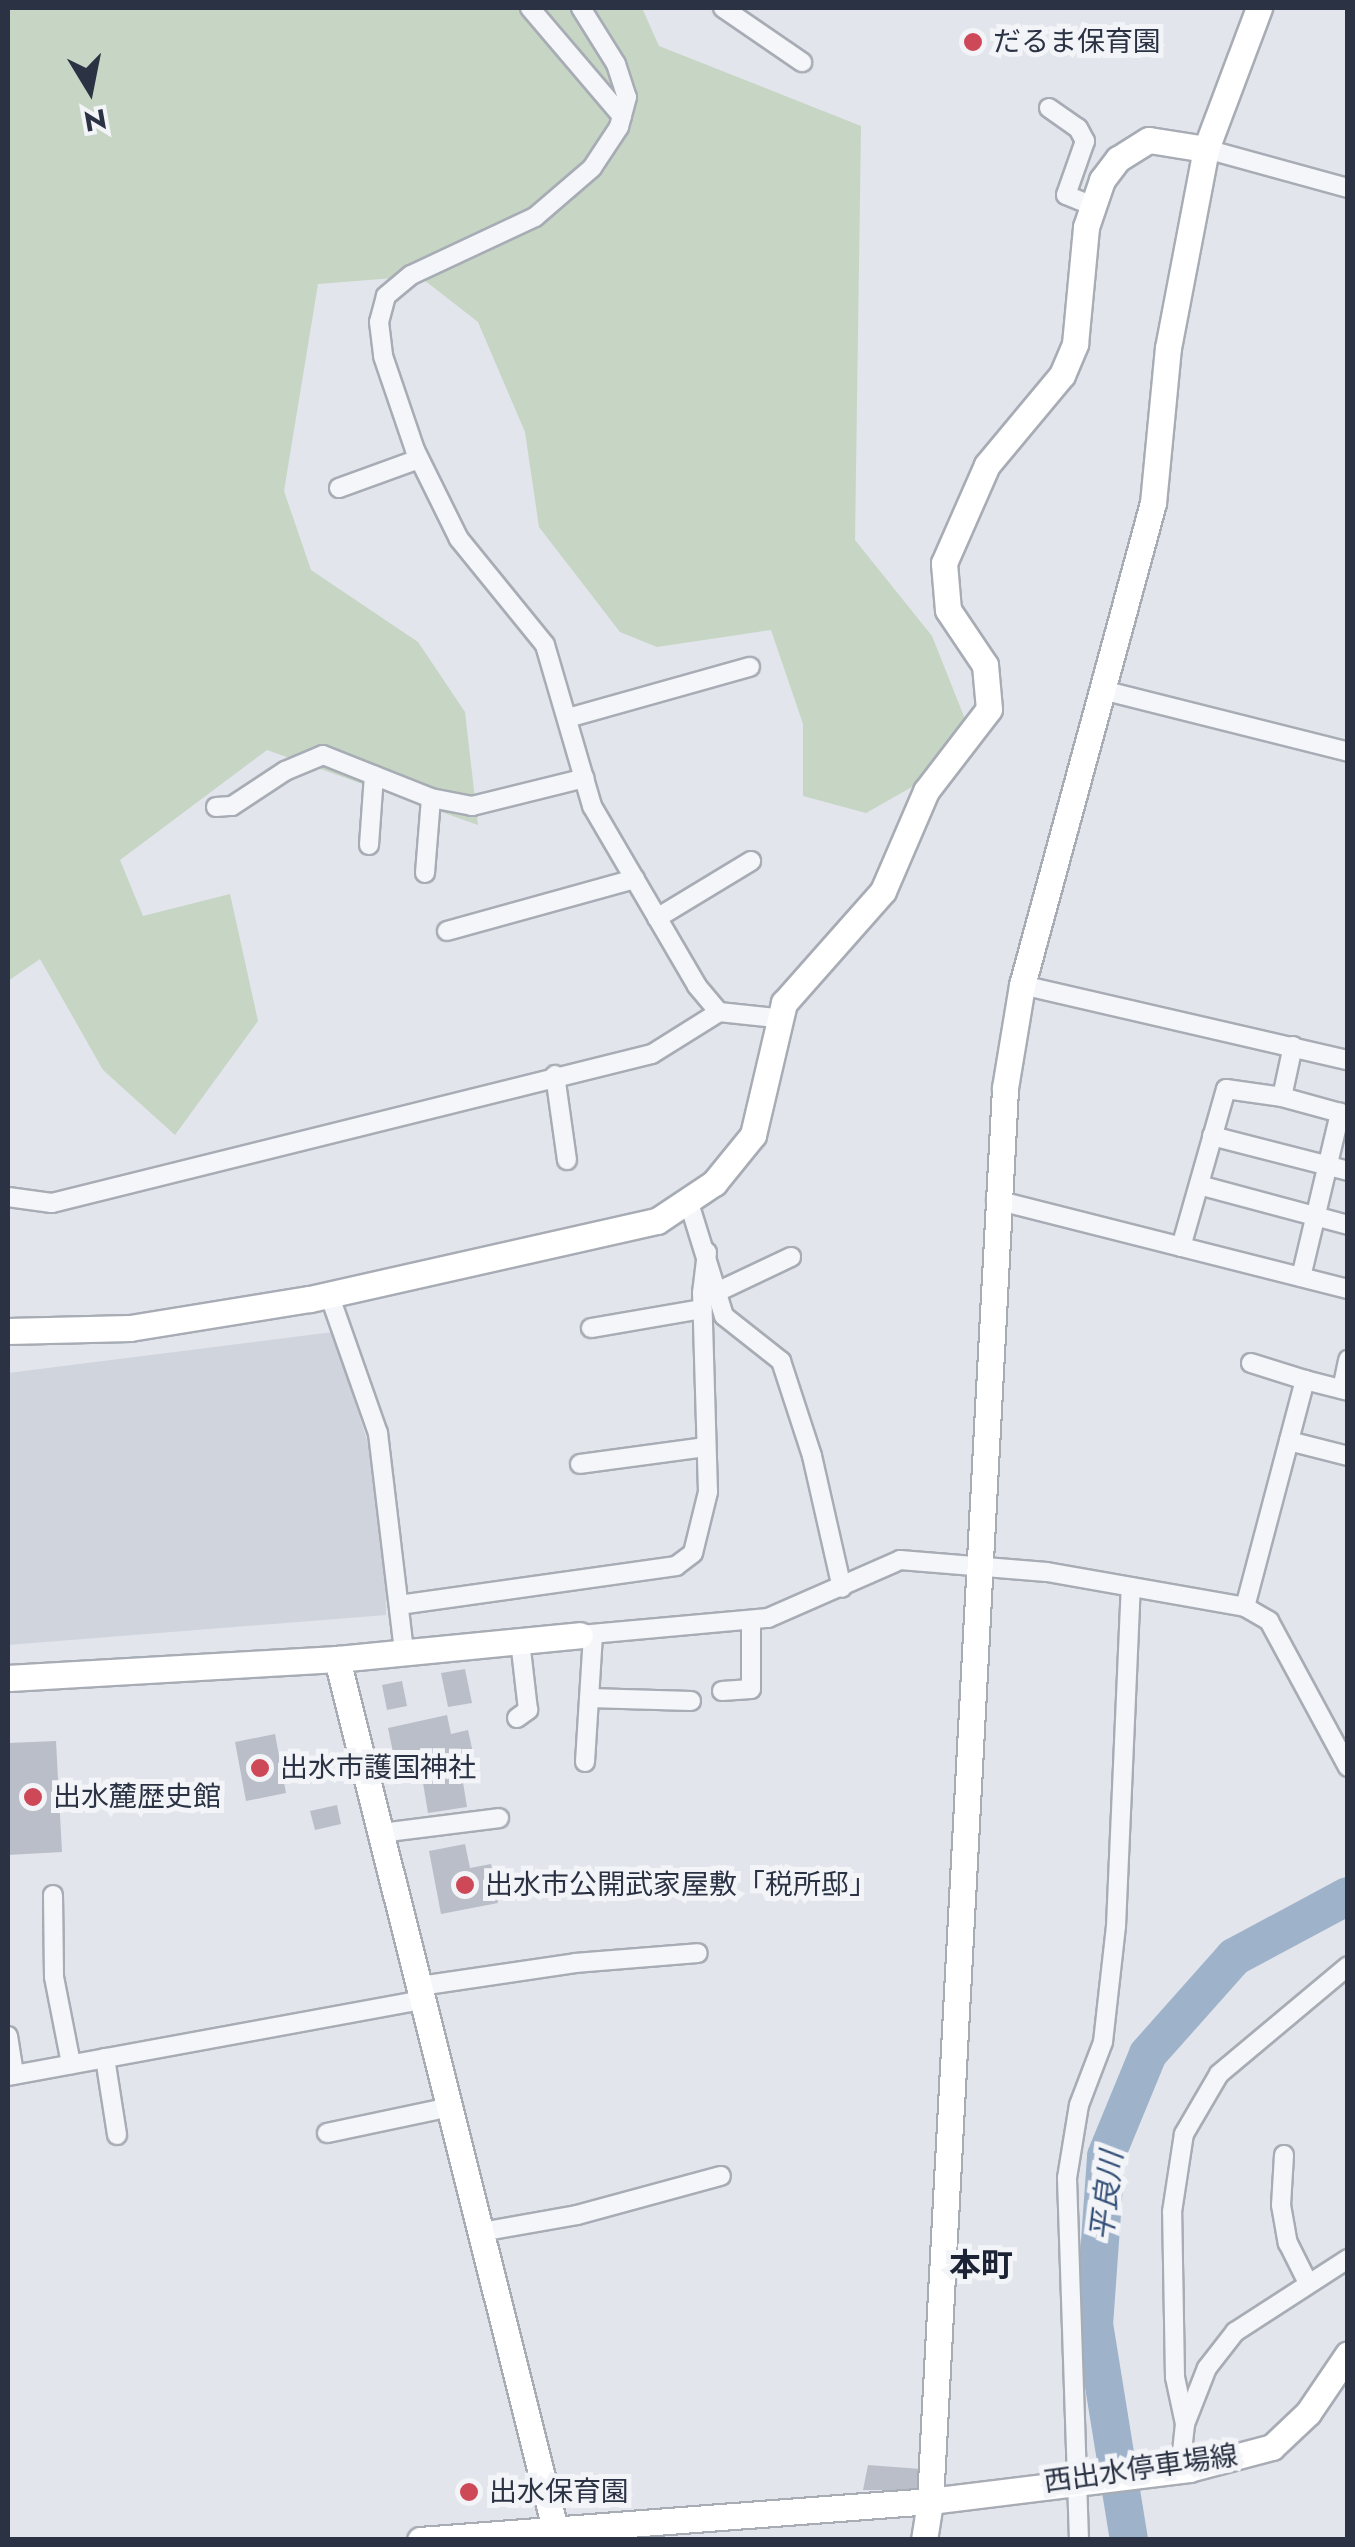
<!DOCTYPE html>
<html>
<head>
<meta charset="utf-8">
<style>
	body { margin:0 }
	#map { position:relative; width:1355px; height:2547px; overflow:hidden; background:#e2e5eb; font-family:Jost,"Noto Sans JP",sans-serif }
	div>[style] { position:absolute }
	.built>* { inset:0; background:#d0d4dd }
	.green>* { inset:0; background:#c7d5c4 }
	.river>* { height:38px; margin:-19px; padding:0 19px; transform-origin:19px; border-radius:19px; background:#9eb2ca }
	.building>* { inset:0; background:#babec8 }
	.roads { filter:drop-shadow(2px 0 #a7acb5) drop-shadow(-2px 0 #a7acb5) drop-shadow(0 2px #a7acb5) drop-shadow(0 -2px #a7acb5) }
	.street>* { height:18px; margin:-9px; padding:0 9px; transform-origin:9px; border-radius:9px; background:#f5f6f9 }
	.secondary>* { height:25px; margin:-12.5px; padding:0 12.5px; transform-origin:12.5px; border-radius:12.5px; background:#fff }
	.dots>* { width:28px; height:28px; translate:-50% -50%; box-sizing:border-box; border:5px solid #f2f4f8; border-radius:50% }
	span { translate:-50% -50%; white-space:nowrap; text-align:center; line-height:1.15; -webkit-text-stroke:10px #f2f4f8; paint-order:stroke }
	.poi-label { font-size:28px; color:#2a3243 }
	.left { translate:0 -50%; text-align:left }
	.street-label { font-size:28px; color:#2a3243 }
	.water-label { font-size:30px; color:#345077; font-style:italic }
	.quarter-label { font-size:32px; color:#1c2334; font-weight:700 }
	.frame { position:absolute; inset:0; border:10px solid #2a3243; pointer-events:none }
	.north { position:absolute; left:40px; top:40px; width:100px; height:100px; -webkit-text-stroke:8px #f2f4f8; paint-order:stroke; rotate:170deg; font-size:28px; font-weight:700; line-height:40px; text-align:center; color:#2a3243 }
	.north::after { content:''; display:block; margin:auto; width:35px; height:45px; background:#2a3243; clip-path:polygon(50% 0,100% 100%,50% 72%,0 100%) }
</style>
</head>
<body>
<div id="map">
	<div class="built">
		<i style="clip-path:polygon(333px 1332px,384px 1495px,386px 1615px,8px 1645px,8px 1373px)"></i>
	</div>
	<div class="green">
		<i style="clip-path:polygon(8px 8px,642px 8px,659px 46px,861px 126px,855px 540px,932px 636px,967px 724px,912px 787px,866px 813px,803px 796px,803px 724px,771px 630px,657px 647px,620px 632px,539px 527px,525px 432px,478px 322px,419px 276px,318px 284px,284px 491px,311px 570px,418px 642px,465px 712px,478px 825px,267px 750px,120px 860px,143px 916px,230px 894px,258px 1021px,175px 1135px,103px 1070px,40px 959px,8px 981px)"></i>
	</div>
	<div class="river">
		<i style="left:1129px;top:2540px;width:218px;rotate:-99.2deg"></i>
		<i style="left:1094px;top:2325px;width:169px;rotate:-85.9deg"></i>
		<i style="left:1106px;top:2156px;width:110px;rotate:-67.6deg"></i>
		<i style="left:1148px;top:2054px;width:130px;rotate:-48.4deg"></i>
		<i style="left:1234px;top:1957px;width:129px;rotate:-28.2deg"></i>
	</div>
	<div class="building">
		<i style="clip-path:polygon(465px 1669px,472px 1703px,448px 1707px,441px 1673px)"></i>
		<i style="clip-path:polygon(402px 1681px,407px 1706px,387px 1710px,382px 1685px)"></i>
		<i style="clip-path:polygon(447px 1715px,451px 1734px,468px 1730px,473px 1753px,398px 1777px,388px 1728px)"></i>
		<i style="clip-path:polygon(275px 1734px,286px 1793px,246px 1801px,235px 1742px)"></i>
		<i style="clip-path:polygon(56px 1741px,62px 1852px,8px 1855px,8px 1743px)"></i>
		<i style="clip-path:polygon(462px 1776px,467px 1807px,428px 1813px,423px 1783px)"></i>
		<i style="clip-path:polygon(337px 1805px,341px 1824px,315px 1830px,310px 1811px)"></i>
		<i style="clip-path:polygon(465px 1844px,470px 1868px,491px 1864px,498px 1903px,441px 1914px,429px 1851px)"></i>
		<i style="clip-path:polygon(868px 2465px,921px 2469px,919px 2490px,863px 2490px)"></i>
	</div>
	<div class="roads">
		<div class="street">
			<i style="left:530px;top:8px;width:142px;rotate:49.6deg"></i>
			<i style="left:581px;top:8px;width:66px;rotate:58deg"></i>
			<i style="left:616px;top:64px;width:35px;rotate:72deg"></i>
			<i style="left:627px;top:97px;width:31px;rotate:105deg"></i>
			<i style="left:619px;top:127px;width:49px;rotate:123.4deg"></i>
			<i style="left:592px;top:168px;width:75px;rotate:139.3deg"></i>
			<i style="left:535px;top:217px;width:137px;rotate:154.9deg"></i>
			<i style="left:411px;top:275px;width:33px;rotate:140deg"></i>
			<i style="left:386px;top:296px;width:27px;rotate:105deg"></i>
			<i style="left:379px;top:322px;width:34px;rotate:83deg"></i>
			<i style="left:383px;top:356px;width:99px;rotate:71.2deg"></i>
			<i style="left:415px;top:450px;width:99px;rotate:63.7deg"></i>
			<i style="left:459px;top:539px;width:136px;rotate:50.9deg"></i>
			<i style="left:545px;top:645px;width:168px;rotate:73.7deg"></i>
			<i style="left:592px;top:806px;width:208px;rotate:59.7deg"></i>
			<i style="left:697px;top:986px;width:34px;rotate:50deg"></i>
			<i style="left:723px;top:8px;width:96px;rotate:34.4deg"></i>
			<i style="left:1049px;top:108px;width:35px;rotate:35deg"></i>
			<i style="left:1078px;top:128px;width:15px;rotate:62deg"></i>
			<i style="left:1085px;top:141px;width:57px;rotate:109.4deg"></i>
			<i style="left:1066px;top:195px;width:29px;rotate:22deg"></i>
			<i style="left:1206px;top:149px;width:147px;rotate:15.4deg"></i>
			<i style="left:339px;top:488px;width:85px;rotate:-19.9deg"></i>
			<i style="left:1102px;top:690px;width:254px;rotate:14.1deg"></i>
			<i style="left:568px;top:718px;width:189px;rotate:-15.7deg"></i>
			<i style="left:216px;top:807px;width:16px;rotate:-4deg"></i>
			<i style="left:232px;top:806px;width:64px;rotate:-33.4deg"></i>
			<i style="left:285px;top:771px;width:41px;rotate:-22.8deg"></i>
			<i style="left:323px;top:755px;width:116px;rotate:21.7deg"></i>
			<i style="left:431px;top:798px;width:42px;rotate:11deg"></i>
			<i style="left:472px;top:806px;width:116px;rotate:-13.9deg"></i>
			<i style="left:369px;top:845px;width:70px;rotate:-85.9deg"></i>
			<i style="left:425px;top:873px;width:75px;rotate:-85.4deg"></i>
			<i style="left:657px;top:918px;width:110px;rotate:-31.2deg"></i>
			<i style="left:447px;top:931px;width:195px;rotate:-15.5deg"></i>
			<i style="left:1022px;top:985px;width:335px;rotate:13deg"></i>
			<i style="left:1293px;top:1046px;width:52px;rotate:102.2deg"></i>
			<i style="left:1282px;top:1097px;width:60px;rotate:15.4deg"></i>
			<i style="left:555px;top:1075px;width:86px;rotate:82deg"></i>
			<i style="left:1212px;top:1136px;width:140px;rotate:14.4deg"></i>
			<i style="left:1199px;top:1185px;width:154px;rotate:15deg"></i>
			<i style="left:8px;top:1197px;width:44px;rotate:7.8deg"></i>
			<i style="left:52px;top:1203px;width:618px;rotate:-13.95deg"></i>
			<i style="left:652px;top:1054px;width:79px;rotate:-32.1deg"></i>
			<i style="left:719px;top:1012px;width:57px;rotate:6deg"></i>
			<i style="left:996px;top:1200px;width:363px;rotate:14.2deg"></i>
			<i style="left:689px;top:1203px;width:118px;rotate:72.8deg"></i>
			<i style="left:724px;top:1316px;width:73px;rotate:38.3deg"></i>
			<i style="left:781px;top:1361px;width:100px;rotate:71.9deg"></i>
			<i style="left:812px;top:1456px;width:135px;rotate:77.2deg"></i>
			<i style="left:1181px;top:1247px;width:164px;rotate:-74.1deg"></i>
			<i style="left:1226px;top:1089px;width:57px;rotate:8.1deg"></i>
			<i style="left:1301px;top:1277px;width:169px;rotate:-76.6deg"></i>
			<i style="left:1340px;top:1113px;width:8px;rotate:14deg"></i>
			<i style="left:717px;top:1292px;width:82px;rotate:-25.3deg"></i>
			<i style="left:329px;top:1294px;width:147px;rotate:70.6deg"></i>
			<i style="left:378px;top:1433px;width:221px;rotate:83.2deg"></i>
			<i style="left:591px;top:1328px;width:113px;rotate:-9.7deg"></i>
			<i style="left:1251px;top:1363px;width:57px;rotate:17.5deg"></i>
			<i style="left:1342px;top:1389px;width:30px;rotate:-78deg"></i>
			<i style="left:1289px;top:1441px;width:61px;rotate:14.3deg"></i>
			<i style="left:580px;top:1464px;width:127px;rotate:-7.7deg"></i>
			<i style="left:399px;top:1605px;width:280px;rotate:-8deg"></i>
			<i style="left:676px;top:1566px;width:21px;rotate:-37deg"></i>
			<i style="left:693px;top:1553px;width:63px;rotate:-76.2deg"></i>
			<i style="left:708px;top:1492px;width:199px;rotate:-91.7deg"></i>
			<i style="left:702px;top:1293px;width:41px;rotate:-83deg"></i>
			<i style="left:1245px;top:1607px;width:235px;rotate:-75.2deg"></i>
			<i style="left:1305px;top:1380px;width:44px;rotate:14.3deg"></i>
			<i style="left:580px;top:1635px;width:189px;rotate:-5.2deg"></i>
			<i style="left:768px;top:1618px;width:144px;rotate:-23.7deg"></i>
			<i style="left:900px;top:1560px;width:147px;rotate:4.7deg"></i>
			<i style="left:1047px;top:1572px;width:201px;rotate:10deg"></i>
			<i style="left:1245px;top:1607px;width:28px;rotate:30deg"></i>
			<i style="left:1269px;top:1621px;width:166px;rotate:61.6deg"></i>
			<i style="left:722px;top:1691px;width:29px;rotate:-4deg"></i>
			<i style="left:751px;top:1689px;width:68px;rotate:-90deg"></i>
			<i style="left:589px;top:1698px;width:102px;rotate:1.7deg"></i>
			<i style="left:517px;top:1718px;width:14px;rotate:-36deg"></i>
			<i style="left:528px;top:1710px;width:69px;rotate:-96.6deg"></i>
			<i style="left:585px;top:1762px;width:128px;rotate:-86.4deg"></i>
			<i style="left:381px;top:1833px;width:119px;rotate:-7.2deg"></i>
			<i style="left:53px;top:1895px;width:82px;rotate:89.3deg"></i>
			<i style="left:54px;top:1977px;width:89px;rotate:78.9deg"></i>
			<i style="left:420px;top:1986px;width:157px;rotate:-8.4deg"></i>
			<i style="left:575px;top:1963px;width:123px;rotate:-4.6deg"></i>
			<i style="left:8px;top:2036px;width:39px;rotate:81deg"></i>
			<i style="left:105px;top:2058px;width:78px;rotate:81.1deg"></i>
			<i style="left:8px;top:2076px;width:423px;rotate:-10.4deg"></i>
			<i style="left:327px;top:2133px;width:126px;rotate:-11.9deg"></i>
			<i style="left:1284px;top:2155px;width:50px;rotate:93.4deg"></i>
			<i style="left:1281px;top:2205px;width:39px;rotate:80deg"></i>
			<i style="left:1288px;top:2243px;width:45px;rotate:63.4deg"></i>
			<i style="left:481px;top:2232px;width:97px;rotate:-10deg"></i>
			<i style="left:577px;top:2215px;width:149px;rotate:-15.2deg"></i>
			<i style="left:1185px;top:2424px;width:48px;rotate:-102deg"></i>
			<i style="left:1175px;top:2377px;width:165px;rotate:-91deg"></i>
			<i style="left:1172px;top:2212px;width:79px;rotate:-81.3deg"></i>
			<i style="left:1184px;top:2134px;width:69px;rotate:-59.7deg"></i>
			<i style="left:1219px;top:2074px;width:168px;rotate:-39.9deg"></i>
			<i style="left:1180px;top:2470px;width:46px;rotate:-83.8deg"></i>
			<i style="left:1185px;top:2424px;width:60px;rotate:-68.6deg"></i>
			<i style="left:1207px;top:2368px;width:46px;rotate:-52.1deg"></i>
			<i style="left:1235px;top:2332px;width:135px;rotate:-32.9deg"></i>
			<i style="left:1079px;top:2540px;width:362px;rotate:-91.9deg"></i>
			<i style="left:1067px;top:2178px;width:74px;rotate:-80.7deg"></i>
			<i style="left:1079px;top:2105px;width:67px;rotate:-69.1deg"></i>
			<i style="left:1103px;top:2042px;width:117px;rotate:-83.6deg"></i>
			<i style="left:1116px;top:1926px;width:339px;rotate:-87.5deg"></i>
		</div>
		<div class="secondary">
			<i style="left:8px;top:1331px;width:122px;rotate:-1.4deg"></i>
			<i style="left:130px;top:1328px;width:182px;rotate:-9.2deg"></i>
			<i style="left:310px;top:1299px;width:356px;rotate:-12.7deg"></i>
			<i style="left:657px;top:1221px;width:69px;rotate:-33.7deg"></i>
			<i style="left:714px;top:1183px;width:62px;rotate:-50.9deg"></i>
			<i style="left:753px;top:1135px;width:136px;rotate:-76.8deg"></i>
			<i style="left:784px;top:1003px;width:149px;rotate:-48.5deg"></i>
			<i style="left:883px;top:891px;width:109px;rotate:-66.7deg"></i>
			<i style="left:926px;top:791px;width:103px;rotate:-52.5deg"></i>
			<i style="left:989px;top:709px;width:44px;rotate:-95.2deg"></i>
			<i style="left:985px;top:665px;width:66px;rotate:-123.9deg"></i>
			<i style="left:948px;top:610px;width:47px;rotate:-94.9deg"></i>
			<i style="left:944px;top:563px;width:107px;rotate:-66.3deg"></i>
			<i style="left:987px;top:465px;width:117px;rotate:-50.2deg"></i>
			<i style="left:1062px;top:375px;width:34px;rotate:-67deg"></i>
			<i style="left:1075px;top:344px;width:118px;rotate:-84.6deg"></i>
			<i style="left:1086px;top:227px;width:50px;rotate:-71.2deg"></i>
			<i style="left:1102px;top:180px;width:26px;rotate:-53deg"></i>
			<i style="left:1118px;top:159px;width:36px;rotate:-32deg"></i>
			<i style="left:1149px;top:140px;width:58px;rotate:9deg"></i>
			<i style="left:337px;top:1659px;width:905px;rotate:75.93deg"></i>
			<i style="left:8px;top:1678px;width:330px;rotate:-3.3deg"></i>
			<i style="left:337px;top:1659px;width:244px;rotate:-5.6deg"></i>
			<i style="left:420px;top:2540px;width:511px;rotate:-4.37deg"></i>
			<i style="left:930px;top:2501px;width:1415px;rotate:-86.96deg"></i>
			<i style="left:1005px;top:1088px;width:104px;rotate:-80.6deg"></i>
			<i style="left:1022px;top:985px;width:499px;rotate:-74.8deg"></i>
			<i style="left:1153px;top:503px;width:156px;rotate:-84.5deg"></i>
			<i style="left:1168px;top:348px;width:203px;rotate:-79.2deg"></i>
			<i style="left:1206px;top:149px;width:151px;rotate:-69.4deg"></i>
			<i style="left:924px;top:2540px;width:39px;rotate:-81deg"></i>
			<i style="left:930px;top:2501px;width:261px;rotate:-7deg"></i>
			<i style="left:1189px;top:2469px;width:86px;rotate:-14.8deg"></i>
			<i style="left:1272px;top:2447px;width:50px;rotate:-43.4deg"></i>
			<i style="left:1308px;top:2413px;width:71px;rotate:-55.9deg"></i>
		</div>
	</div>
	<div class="dots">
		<i style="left:973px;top:42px;background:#ce4958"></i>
		<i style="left:260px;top:1768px;background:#ce4958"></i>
		<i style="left:33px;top:1797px;background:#ce4958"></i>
		<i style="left:465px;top:1885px;background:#ce4958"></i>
		<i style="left:469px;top:2492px;background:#ce4958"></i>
	</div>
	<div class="poi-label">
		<span class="left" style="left:993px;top:42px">だるま保育園</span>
		<span class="left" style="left:280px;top:1768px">出水市護国神社</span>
		<span class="left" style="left:53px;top:1797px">出水麓歴史館</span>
		<span class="left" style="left:485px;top:1885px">出水市公開武家屋敷「税所邸」</span>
		<span class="left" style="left:489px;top:2492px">出水保育園</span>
	</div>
	<div class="street-label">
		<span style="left:1141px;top:2469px;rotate:-8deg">西出水停車場線</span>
	</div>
	<div class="water-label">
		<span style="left:1107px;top:2196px;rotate:-83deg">平良川</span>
	</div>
	<div class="quarter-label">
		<span style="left:981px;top:2265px">本町</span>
	</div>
	<div class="frame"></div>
	<div class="north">N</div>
</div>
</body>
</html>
